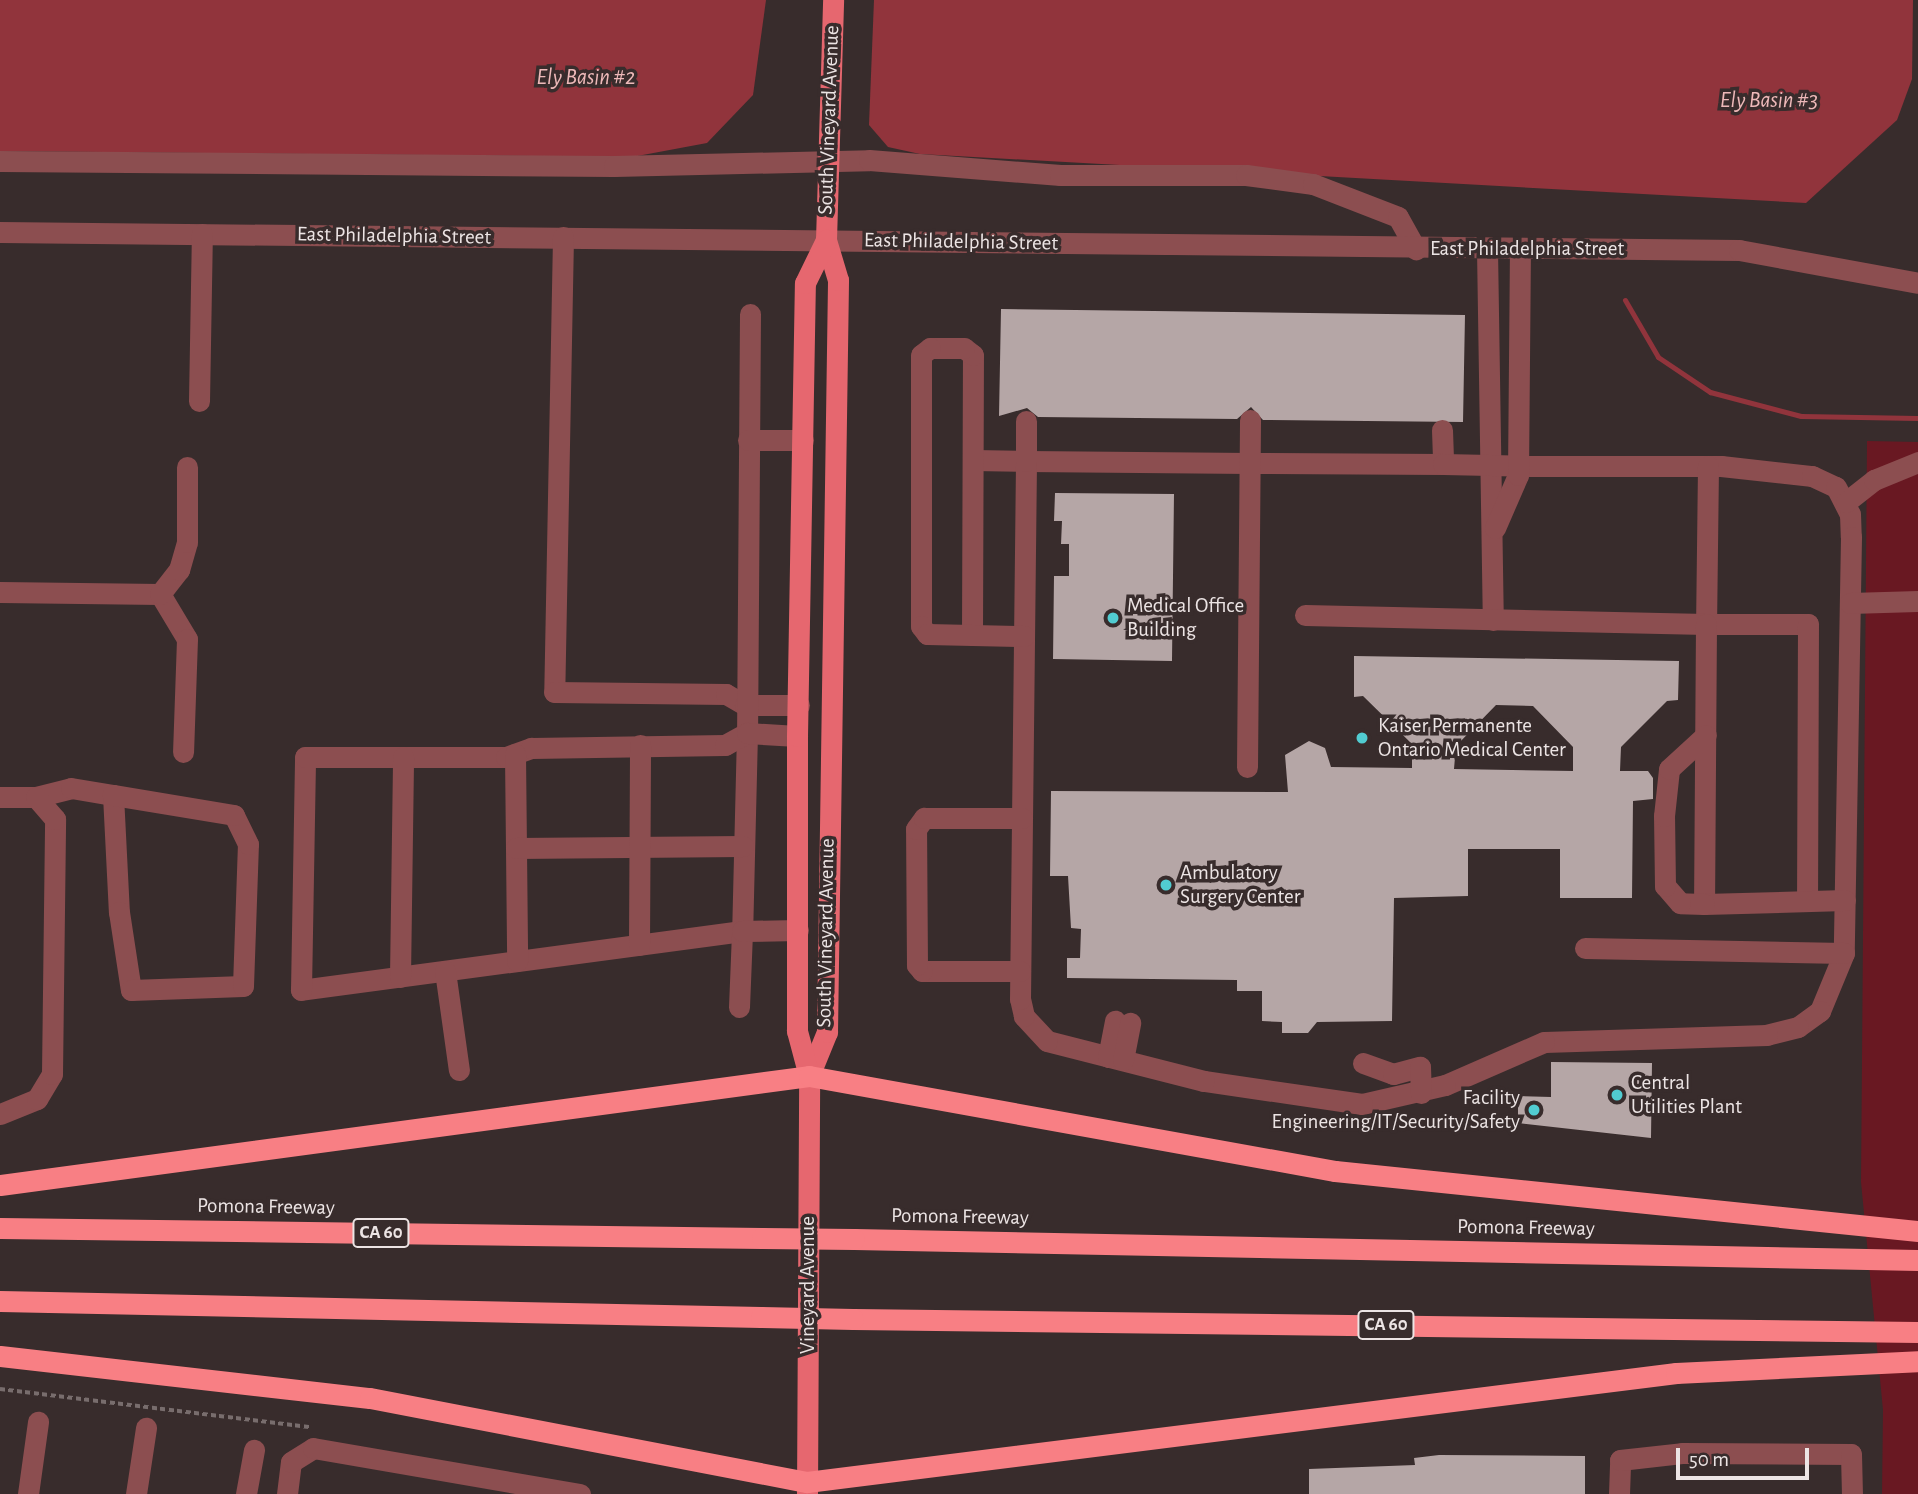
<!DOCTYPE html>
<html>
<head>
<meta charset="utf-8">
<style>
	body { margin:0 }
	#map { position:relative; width:1918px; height:1494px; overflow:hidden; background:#382c2c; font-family:"Alegreya Sans",sans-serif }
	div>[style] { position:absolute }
	.green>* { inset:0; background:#691822 }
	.forest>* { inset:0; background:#91343c }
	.stream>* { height:5px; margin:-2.5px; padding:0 2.5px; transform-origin:2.5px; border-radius:2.5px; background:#91343c }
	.building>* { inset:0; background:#b5a6a6 }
	.path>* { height:3.5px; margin-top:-1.75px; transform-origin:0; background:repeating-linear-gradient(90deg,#786d6d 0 5px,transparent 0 8.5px) }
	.minor>* { height:21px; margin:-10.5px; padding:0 10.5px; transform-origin:10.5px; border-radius:10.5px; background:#8c4e50 }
	.major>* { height:21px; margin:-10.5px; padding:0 10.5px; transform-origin:10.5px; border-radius:10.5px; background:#e6676f }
	.highway>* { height:21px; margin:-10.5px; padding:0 10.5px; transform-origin:10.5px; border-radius:10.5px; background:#f87f84 }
	.highway-bridge>* { height:21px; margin:-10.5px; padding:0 10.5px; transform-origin:10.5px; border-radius:10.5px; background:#f87f84 }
	.dots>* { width:19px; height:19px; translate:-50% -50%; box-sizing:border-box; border:4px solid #382c2c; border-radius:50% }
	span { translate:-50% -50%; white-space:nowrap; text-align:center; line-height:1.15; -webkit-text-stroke:7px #382c2c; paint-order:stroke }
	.shield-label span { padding:2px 5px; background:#382c2c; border:2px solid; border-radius:5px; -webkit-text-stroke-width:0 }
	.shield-label { font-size:19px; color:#ece4e4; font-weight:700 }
	.street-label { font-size:21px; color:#ece4e4 }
	.poi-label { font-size:21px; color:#ece4e4 }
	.left { translate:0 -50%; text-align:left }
	.right { translate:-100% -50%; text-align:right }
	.water-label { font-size:23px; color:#eeb9b9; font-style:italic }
	.scale { position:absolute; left:1676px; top:1448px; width:133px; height:32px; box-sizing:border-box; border:4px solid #ece4e4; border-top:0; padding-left:9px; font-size:21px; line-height:24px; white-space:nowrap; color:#ece4e4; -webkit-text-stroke:5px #382c2c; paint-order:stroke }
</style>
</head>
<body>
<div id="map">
	<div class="green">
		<i style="clip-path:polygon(1867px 441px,1918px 442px,1918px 1494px,1882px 1494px,1883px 1410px,1861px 1182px)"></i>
	</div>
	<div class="forest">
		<i style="clip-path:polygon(0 0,766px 0,753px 95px,707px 143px,632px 157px,0 151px)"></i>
		<i style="clip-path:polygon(874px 0,1913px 0,1912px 79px,1897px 120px,1806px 203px,920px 154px,888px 147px,869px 125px)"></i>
	</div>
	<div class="stream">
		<i style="left:1625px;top:300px;width:66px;rotate:59.9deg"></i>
		<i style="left:1658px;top:357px;width:63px;rotate:33.9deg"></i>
		<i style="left:1710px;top:392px;width:94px;rotate:14.8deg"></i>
		<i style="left:1801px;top:416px;width:117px;rotate:1deg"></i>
	</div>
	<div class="building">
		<i style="clip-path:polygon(1001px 309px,1465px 315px,1463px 422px,1263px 420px,1251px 407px,1237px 419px,1038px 417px,1027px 408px,999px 416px)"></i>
		<i style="clip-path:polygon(1055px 493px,1174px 494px,1172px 661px,1053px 659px,1054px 576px,1069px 576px,1069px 544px,1061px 544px,1062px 521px,1054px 521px)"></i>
		<i style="clip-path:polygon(evenodd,1354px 656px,1679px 661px,1678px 700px,1667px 701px,1621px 747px,1620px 771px,1648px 771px,1653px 778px,1653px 799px,1633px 801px,1632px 898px,1560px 898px,1560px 849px,1468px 849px,1468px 896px,1394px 898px,1392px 1021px,1317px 1022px,1308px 1033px,1282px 1033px,1282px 1022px,1262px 1021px,1262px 991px,1237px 991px,1237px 980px,1067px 978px,1067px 958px,1080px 958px,1081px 929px,1071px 928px,1068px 876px,1050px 876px,1051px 791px,1288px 792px,1285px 755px,1309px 741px,1325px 748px,1331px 767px,1412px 768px,1412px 744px,1363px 696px,1354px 697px,1354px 656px,1496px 705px,1533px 706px,1573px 747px,1573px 771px,1454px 769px,1456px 746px,1496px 705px)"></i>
		<i style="clip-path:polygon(1551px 1062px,1652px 1063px,1651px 1138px,1518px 1123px,1518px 1096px,1551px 1097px)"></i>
		<i style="clip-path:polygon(1439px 1455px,1585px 1456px,1585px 1494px,1309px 1494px,1309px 1469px,1415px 1465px,1414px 1458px)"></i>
	</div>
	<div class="path">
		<i style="left:0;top:1389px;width:313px;rotate:7deg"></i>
	</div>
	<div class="minor">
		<i style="left:0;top:161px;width:614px;rotate:0.47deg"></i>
		<i style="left:614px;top:166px;width:255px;rotate:-1.3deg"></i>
		<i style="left:869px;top:160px;width:192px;rotate:4.5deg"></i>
		<i style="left:1060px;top:175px;width:186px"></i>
		<i style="left:1246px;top:175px;width:68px;rotate:7.7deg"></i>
		<i style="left:1313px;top:184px;width:91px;rotate:21.2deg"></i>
		<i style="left:1398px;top:217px;width:37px;rotate:61deg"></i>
		<i style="left:0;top:232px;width:1739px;rotate:0.59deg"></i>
		<i style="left:1739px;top:250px;width:182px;rotate:10.4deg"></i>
		<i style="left:563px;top:237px;width:455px;rotate:91.1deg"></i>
		<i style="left:554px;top:692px;width:172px;rotate:0.7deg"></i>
		<i style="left:726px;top:694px;width:22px;rotate:30deg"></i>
		<i style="left:745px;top:705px;width:54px"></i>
		<i style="left:1487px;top:249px;width:371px;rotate:89.1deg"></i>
		<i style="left:750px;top:314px;width:419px;rotate:90.4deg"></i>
		<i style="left:747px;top:733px;width:198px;rotate:91.4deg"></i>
		<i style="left:742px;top:931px;width:445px;rotate:172.4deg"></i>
		<i style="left:301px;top:990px;width:233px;rotate:-89deg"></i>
		<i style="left:305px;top:757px;width:201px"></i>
		<i style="left:506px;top:757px;width:27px;rotate:-20deg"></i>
		<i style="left:531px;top:748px;width:194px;rotate:-0.9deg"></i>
		<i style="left:725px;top:745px;width:25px;rotate:-29deg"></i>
		<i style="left:747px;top:733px;width:50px;rotate:3.4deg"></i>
		<i style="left:199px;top:401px;width:167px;rotate:-89deg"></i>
		<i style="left:1442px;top:430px;width:34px;rotate:88deg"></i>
		<i style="left:748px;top:440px;width:55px"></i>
		<i style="left:973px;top:460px;width:53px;rotate:1.1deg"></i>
		<i style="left:1026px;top:461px;width:224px;rotate:0.5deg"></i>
		<i style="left:1250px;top:463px;width:193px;rotate:0.3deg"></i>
		<i style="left:1443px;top:464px;width:86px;rotate:1.3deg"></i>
		<i style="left:1529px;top:466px;width:192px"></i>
		<i style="left:1721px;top:466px;width:92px;rotate:6.3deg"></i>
		<i style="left:1812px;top:476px;width:26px;rotate:25deg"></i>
		<i style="left:1836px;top:487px;width:30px;rotate:63deg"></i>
		<i style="left:1850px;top:514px;width:23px;rotate:88deg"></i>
		<i style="left:1851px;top:537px;width:416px;rotate:91deg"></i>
		<i style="left:1844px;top:953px;width:63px;rotate:112.5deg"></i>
		<i style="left:1820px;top:1011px;width:27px;rotate:144deg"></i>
		<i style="left:1798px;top:1027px;width:32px;rotate:166deg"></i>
		<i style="left:1767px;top:1035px;width:223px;rotate:178.2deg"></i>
		<i style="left:1544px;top:1042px;width:108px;rotate:156.5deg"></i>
		<i style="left:1445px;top:1085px;width:85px;rotate:167.1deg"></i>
		<i style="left:1362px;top:1104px;width:160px;rotate:-171.7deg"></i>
		<i style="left:1204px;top:1081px;width:162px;rotate:-165.7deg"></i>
		<i style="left:1047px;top:1041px;width:34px;rotate:-133deg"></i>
		<i style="left:1024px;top:1016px;width:17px;rotate:-103deg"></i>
		<i style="left:1020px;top:999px;width:538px;rotate:-89.36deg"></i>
		<i style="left:1026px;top:461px;width:40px;rotate:-90deg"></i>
		<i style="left:1708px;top:466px;width:158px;rotate:90.7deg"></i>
		<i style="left:1706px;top:624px;width:102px"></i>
		<i style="left:1808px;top:624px;width:275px;rotate:90.2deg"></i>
		<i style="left:1846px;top:502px;width:36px;rotate:-38deg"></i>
		<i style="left:1874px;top:480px;width:48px;rotate:-22.2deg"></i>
		<i style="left:1495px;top:528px;width:58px;rotate:-66.5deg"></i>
		<i style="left:1518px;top:475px;width:226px;rotate:-89.5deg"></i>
		<i style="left:0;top:592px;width:160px;rotate:0.7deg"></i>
		<i style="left:160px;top:594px;width:52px;rotate:59deg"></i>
		<i style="left:187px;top:639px;width:113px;rotate:92deg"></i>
		<i style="left:160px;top:594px;width:31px;rotate:-52deg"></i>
		<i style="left:179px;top:570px;width:29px;rotate:-74deg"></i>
		<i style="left:187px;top:542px;width:75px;rotate:-90deg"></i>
		<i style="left:1850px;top:603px;width:68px;rotate:-1.7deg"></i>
		<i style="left:1305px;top:615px;width:401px;rotate:1.3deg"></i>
		<i style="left:1706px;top:624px;width:280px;rotate:90.4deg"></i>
		<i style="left:1704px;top:904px;width:141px;rotate:-1.6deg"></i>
		<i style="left:972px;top:635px;width:280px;rotate:-89.8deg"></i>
		<i style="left:973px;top:355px;width:11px;rotate:-142deg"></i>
		<i style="left:964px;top:348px;width:34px;rotate:180deg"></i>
		<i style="left:930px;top:348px;width:11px;rotate:142deg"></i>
		<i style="left:921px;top:355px;width:271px;rotate:90deg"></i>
		<i style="left:921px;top:626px;width:10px;rotate:53deg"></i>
		<i style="left:927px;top:634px;width:97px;rotate:1.2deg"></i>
		<i style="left:515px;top:754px;width:207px;rotate:89.4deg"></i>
		<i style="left:1247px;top:767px;width:347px;rotate:-89.5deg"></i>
		<i style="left:0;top:797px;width:36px"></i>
		<i style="left:36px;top:797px;width:36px;rotate:-14deg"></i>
		<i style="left:71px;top:788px;width:43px;rotate:9.5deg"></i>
		<i style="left:113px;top:795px;width:117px;rotate:87.1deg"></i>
		<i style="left:119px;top:912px;width:79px;rotate:81.3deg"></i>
		<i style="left:131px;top:990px;width:112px;rotate:-2deg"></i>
		<i style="left:243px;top:986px;width:142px;rotate:-88deg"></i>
		<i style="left:248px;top:844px;width:32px;rotate:-116deg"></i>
		<i style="left:234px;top:815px;width:123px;rotate:-170.6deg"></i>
		<i style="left:516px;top:848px;width:227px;rotate:-0.5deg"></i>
		<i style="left:1704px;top:904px;width:24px;rotate:-178deg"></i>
		<i style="left:1680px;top:903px;width:23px;rotate:-131deg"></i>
		<i style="left:1665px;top:886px;width:70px;rotate:-90.8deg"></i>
		<i style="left:1664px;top:816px;width:47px;rotate:-83.9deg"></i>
		<i style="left:1669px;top:769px;width:50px;rotate:-42.6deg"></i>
		<i style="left:639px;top:945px;width:200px;rotate:-89.7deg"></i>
		<i style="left:1585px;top:948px;width:259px;rotate:1.1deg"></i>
		<i style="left:445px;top:971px;width:100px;rotate:82deg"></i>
		<i style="left:1020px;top:971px;width:98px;rotate:180deg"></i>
		<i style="left:922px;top:971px;width:8px;rotate:-130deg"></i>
		<i style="left:917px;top:965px;width:136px;rotate:-90.4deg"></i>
		<i style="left:916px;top:829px;width:14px;rotate:-54deg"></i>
		<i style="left:924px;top:818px;width:98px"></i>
		<i style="left:400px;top:977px;width:220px;rotate:-89.2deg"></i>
		<i style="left:739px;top:1007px;width:76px;rotate:-87.7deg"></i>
		<i style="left:742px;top:931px;width:56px;rotate:-1deg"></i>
		<i style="left:1108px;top:1057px;width:37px;rotate:-79deg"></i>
		<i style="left:1123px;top:1060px;width:38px;rotate:-79deg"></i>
		<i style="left:1363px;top:1063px;width:32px;rotate:20deg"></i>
		<i style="left:1393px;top:1074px;width:28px;rotate:-15deg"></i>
		<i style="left:1420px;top:1067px;width:26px;rotate:88deg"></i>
		<i style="left:0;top:1114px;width:40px;rotate:-22deg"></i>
		<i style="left:37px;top:1099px;width:29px;rotate:-59deg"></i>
		<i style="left:52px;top:1074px;width:255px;rotate:-89.3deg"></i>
		<i style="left:55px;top:819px;width:29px;rotate:-131deg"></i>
		<i style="left:28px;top:1494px;width:73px;rotate:-82.1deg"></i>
		<i style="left:136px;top:1494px;width:67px;rotate:-81.4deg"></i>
		<i style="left:246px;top:1494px;width:45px;rotate:-79.7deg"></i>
		<i style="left:287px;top:1494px;width:32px;rotate:-83deg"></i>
		<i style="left:291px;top:1462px;width:26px;rotate:-32deg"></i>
		<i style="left:313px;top:1448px;width:271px;rotate:9.8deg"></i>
		<i style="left:1619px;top:1494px;width:34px;rotate:-88deg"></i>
		<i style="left:1620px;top:1460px;width:62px;rotate:-6.4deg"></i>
		<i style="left:1682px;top:1453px;width:169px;rotate:0.3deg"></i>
		<i style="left:1851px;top:1454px;width:40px;rotate:88.6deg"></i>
	</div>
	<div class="major">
		<i style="left:809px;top:1076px;width:48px;rotate:-67.8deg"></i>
		<i style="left:827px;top:1032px;width:752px;rotate:-89.16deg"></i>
		<i style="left:838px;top:280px;width:42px;rotate:-106.7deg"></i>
		<i style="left:826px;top:240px;width:240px;rotate:-88.3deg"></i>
		<i style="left:807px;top:1494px;width:418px;rotate:-89.7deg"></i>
		<i style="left:809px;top:1076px;width:47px;rotate:-104.9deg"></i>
		<i style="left:797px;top:1031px;width:295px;rotate:-90deg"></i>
		<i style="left:797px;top:736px;width:453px;rotate:-89deg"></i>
		<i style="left:805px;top:283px;width:48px;rotate:-64deg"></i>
	</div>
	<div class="highway">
		<i style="left:0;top:1185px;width:816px;rotate:-7.67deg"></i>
		<i style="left:809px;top:1076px;width:535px;rotate:10.24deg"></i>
		<i style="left:1335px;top:1171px;width:586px;rotate:5.88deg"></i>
		<i style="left:0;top:1228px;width:762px;rotate:0.75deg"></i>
		<i style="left:854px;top:1239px;width:1064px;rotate:1.13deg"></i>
		<i style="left:0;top:1301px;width:761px;rotate:1.2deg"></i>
		<i style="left:853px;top:1319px;width:1065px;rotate:0.7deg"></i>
		<i style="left:0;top:1356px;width:372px;rotate:6.5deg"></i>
		<i style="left:370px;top:1398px;width:445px;rotate:10.9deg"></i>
		<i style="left:807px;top:1482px;width:876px;rotate:-7.15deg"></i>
		<i style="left:1676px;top:1373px;width:242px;rotate:-2.8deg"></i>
	</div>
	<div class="highway-bridge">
		<i style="left:762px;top:1238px;width:92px;rotate:0.6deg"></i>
		<i style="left:761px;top:1317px;width:92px;rotate:1.2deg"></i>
	</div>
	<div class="dots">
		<i style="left:1113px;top:618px;background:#51ccd1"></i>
		<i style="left:1362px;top:738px;background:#51ccd1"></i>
		<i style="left:1166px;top:885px;background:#51ccd1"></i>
		<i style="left:1617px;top:1095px;background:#51ccd1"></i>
		<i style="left:1534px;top:1110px;background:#51ccd1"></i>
	</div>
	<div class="shield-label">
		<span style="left:381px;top:1233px">CA 60</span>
		<span style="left:1386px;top:1325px">CA 60</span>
	</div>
	<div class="street-label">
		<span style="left:829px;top:120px;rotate:-88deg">South Vineyard Avenue</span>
		<span style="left:394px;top:236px;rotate:1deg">East Philadelphia Street</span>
		<span style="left:961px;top:242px;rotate:1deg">East Philadelphia Street</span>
		<span style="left:1527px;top:249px">East Philadelphia Street</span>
		<span style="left:826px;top:933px;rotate:-89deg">South Vineyard Avenue</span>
		<span style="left:266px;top:1207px;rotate:1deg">Pomona Freeway</span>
		<span style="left:960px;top:1217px;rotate:1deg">Pomona Freeway</span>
		<span style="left:1526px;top:1228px;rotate:1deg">Pomona Freeway</span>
		<span style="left:808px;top:1285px;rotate:-90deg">Vineyard Avenue</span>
	</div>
	<div class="poi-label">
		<span class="left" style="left:1127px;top:618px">Medical Office<br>Building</span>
		<span class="left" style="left:1378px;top:738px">Kaiser Permanente<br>Ontario Medical Center</span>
		<span class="left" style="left:1180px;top:885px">Ambulatory<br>Surgery Center</span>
		<span class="left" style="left:1631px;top:1095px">Central<br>Utilities Plant</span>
		<span class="right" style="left:1520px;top:1110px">Facility<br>Engineering/IT/Security/Safety</span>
	</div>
	<div class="water-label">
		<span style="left:586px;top:78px">Ely Basin #2</span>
		<span style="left:1769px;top:101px">Ely Basin #3</span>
	</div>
	<div class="scale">50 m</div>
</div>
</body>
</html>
